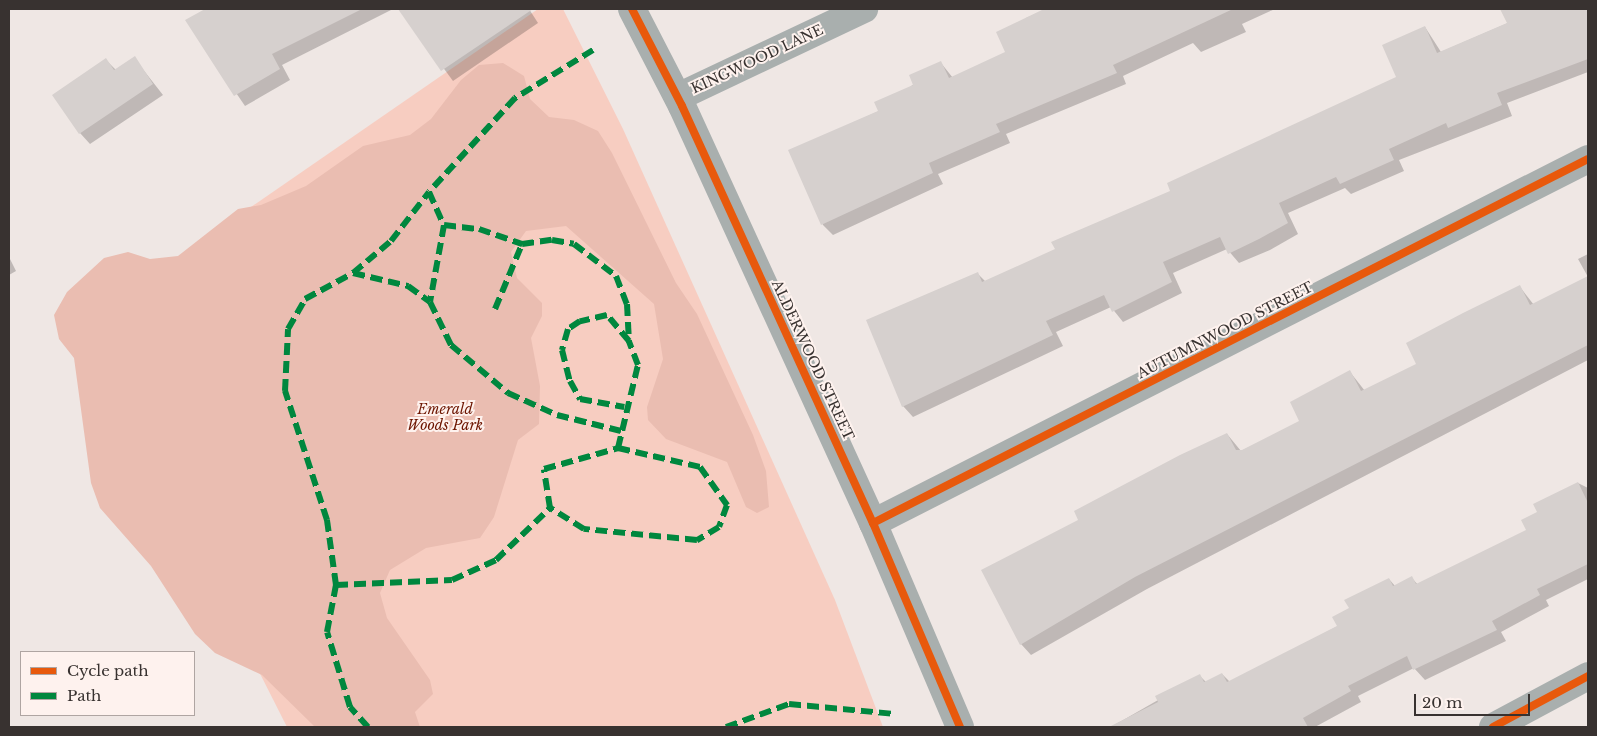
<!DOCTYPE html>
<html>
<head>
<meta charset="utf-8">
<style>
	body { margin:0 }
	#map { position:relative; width:1597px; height:736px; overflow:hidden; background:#efe7e4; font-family:"Libre Baskerville",serif }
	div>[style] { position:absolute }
	.green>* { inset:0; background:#f7cdc1 }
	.forest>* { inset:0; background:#eabdb1 }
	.shadow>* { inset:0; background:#0003 }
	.building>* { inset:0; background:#d6d0ce }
	.street>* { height:28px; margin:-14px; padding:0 14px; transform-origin:14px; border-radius:14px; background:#a9afae }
	.quiet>* { height:6px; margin-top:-3px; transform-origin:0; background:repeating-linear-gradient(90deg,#00873e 0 12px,transparent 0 18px) }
	.cycleway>* { height:8px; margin:-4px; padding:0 4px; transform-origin:4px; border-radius:4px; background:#e8590c }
	span { translate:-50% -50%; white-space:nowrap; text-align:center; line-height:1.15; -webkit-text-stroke:4px #fef2ee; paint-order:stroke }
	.street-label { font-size:14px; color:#383230 }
	.park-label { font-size:14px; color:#6d1500; font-style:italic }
	.frame { position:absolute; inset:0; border:10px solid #383230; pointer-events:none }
	.legend { position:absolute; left:20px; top:651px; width:175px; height:65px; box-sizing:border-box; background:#fef2ee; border:1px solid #afa5a2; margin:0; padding:6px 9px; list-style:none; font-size:15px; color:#383230 }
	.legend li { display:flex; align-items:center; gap:10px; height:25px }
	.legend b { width:25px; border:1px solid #afa5a2 }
	.scale { position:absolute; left:1414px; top:694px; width:116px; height:22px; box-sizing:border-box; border:2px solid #383230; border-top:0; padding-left:6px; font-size:15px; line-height:18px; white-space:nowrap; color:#383230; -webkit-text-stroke:4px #fef2ee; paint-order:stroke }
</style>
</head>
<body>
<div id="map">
	<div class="green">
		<i style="clip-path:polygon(538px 9px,563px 9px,623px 129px,835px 600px,883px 727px,287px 727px,83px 323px)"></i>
	</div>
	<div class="forest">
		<i style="clip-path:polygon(503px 63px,524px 76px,530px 99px,549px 117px,574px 120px,598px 131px,612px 153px,676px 283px,697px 314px,753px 435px,766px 471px,769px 507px,757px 513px,746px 507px,727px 462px,666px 439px,648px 420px,647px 407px,663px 359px,654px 304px,566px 226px,526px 231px,511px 252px,517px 278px,542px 303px,542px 316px,531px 338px,540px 386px,539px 424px,518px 440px,494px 517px,480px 538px,426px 548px,390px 570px,380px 593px,387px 618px,430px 680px,433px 694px,415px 712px,420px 727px,315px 727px,262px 675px,215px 653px,195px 634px,151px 566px,100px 508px,91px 483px,74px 358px,59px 339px,54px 315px,67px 292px,104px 258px,128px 252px,150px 259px,178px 256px,238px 209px,261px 205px,306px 186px,363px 146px,410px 135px,431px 119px,461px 80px,479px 65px)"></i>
	</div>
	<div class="shadow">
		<i style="clip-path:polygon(208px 9px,393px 9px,282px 65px,290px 80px,245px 106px,187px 21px)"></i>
		<i style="clip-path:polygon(400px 9px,529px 9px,538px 23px,453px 81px)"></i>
		<i style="clip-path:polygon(1047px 9px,1062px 9px,1070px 19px,1091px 9px,1275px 9px,1242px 24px,1246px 32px,1201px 52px,1193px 43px,1123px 76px,1126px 84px,1006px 134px,1010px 143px,938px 174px,943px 184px,833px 235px,823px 225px,790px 151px,879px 111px,941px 63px,953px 78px,1006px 53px,1026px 18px)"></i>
		<i style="clip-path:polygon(1502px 9px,1588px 9px,1588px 72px,1507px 103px,1512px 116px,1399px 160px,1404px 171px,1351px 194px,1345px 188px,1288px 213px,1298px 234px,1270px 250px,1239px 263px,1227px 249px,1173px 273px,1182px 293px,1123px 322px,1111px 307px,1056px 332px,1063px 346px,913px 417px,903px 406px,977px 273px,986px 282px,1056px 250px,1398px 78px,1425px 27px,1441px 52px,1508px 23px)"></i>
		<i style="clip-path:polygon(134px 58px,163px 95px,90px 144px,80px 133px,106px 60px,116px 70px)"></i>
		<i style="clip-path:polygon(1588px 254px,1588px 360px,1147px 589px,1031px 655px,1021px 644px,1080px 520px,1227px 434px,1241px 451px,1301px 422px,1350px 372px,1365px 391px,1418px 364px,1520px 287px,1534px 305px,1588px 277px,1578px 259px)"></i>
		<i style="clip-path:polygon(9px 257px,16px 271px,9px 275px)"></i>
		<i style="clip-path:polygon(1578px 483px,1588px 488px,1588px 579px,1546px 600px,1549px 606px,1501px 632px,1506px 641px,1425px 680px,1414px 668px,1358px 696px,1361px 702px,1315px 727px,1111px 727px,1200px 676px,1206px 682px,1222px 674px,1230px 682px,1338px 626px,1350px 609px,1389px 579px,1395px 586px,1412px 578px,1418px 585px,1528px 530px,1539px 513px)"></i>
	</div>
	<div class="building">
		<i style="clip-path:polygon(205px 9px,362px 9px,272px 54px,280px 69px,234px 96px,185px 20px)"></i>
		<i style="clip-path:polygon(398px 9px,533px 9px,441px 71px)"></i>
		<i style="clip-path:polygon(1044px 9px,1233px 9px,1113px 65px,1117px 73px,996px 124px,1000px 132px,929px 163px,933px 173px,821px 225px,788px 150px,878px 111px,874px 102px,913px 85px,909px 75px,941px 61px,949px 78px,1005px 52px,996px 32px)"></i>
		<i style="clip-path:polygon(1500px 9px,1588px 9px,1588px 59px,1497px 93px,1502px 105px,1448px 128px,1446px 123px,1389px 149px,1394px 160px,1340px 184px,1336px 177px,1279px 203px,1288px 223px,1259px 239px,1228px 254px,1220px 237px,1163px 262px,1172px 282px,1112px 312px,1104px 295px,1046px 321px,1053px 335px,902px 407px,866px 320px,978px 272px,982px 282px,1055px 249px,1051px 242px,1170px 191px,1167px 183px,1396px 77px,1382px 45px,1425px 26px,1437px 53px,1507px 23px)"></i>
		<i style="clip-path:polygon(135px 56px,153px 84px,79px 134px,52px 95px,106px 58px,114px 70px)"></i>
		<i style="clip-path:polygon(1588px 276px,1588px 345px,1135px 577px,1020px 645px,981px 570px,1078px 520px,1074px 511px,1180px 455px,1227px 433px,1236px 450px,1242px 450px,1299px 421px,1290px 402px,1350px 370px,1361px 391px,1416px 364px,1406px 343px,1463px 313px,1520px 285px,1530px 305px)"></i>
		<i style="clip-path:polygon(1578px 482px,1588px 503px,1588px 564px,1537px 589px,1540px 595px,1492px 621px,1497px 630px,1413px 670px,1407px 656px,1348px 686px,1351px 691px,1303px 718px,1308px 727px,1109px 727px,1158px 702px,1155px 696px,1200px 674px,1204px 682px,1222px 673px,1227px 682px,1337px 626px,1332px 617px,1349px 608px,1344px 600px,1389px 578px,1393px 586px,1412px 576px,1416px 584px,1526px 530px,1521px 520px,1537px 512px,1533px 504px)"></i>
	</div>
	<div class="street">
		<i style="left:632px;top:9px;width:109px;rotate:62.7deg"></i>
		<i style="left:682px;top:106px;width:459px;rotate:65.4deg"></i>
		<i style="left:873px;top:523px;width:222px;rotate:66.9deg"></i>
		<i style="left:678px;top:97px;width:206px;rotate:-25.3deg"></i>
		<i style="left:873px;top:523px;width:802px;rotate:-26.98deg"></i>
		<i style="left:1493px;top:727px;width:108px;rotate:-28.2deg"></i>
	</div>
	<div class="quiet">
		<i style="left:593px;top:50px;width:92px;rotate:148.4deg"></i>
		<i style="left:515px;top:98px;width:127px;rotate:132.5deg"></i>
		<i style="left:429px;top:192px;width:36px;rotate:66deg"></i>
		<i style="left:444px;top:225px;width:78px;rotate:100.3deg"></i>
		<i style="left:430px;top:302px;width:48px;rotate:64deg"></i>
		<i style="left:451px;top:345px;width:75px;rotate:40.1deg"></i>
		<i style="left:508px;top:393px;width:54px;rotate:24.2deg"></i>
		<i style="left:557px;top:415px;width:66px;rotate:14deg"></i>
		<i style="left:444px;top:225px;width:35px;rotate:7deg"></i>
		<i style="left:479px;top:229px;width:46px;rotate:19.2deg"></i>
		<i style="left:522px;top:244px;width:30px;rotate:-8deg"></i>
		<i style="left:552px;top:240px;width:22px;rotate:10deg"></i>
		<i style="left:574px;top:244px;width:53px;rotate:37.3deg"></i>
		<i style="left:616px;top:276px;width:30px;rotate:69deg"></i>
		<i style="left:627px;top:304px;width:37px;rotate:87deg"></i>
		<i style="left:353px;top:273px;width:57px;rotate:13.3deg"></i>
		<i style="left:408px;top:286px;width:27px;rotate:36deg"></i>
		<i style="left:495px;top:309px;width:70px;rotate:-67.4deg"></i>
		<i style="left:618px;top:448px;width:85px;rotate:-76.5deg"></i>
		<i style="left:638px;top:365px;width:26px;rotate:-111deg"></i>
		<i style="left:629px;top:341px;width:34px;rotate:-130deg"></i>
		<i style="left:607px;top:315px;width:28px;rotate:167deg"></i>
		<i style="left:580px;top:321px;width:14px;rotate:146deg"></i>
		<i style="left:568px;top:329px;width:22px;rotate:106deg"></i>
		<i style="left:562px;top:350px;width:32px;rotate:76deg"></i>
		<i style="left:570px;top:381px;width:21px;rotate:61deg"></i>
		<i style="left:580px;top:399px;width:45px;rotate:10.3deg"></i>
		<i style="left:336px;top:585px;width:116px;rotate:-2.5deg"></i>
		<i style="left:452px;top:580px;width:48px;rotate:-24.4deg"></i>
		<i style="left:496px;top:560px;width:75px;rotate:-43.9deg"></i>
		<i style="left:550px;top:508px;width:39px;rotate:-99deg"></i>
		<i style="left:544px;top:469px;width:77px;rotate:-15.8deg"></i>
		<i style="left:618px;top:448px;width:84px;rotate:13deg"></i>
		<i style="left:700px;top:467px;width:47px;rotate:54.6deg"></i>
		<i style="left:727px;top:505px;width:23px;rotate:110deg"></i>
		<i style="left:719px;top:527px;width:26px;rotate:149deg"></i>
		<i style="left:697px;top:540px;width:114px;rotate:-174.4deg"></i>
		<i style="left:584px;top:529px;width:40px;rotate:-148deg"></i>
		<i style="left:368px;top:727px;width:27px;rotate:-132deg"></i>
		<i style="left:350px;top:707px;width:78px;rotate:-107deg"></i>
		<i style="left:327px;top:632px;width:48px;rotate:-79.2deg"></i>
		<i style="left:336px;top:585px;width:66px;rotate:-97.9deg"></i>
		<i style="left:327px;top:520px;width:136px;rotate:-108deg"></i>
		<i style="left:285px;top:391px;width:62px;rotate:-87.2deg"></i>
		<i style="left:288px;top:329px;width:34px;rotate:-60deg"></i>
		<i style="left:305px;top:299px;width:55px;rotate:-28.4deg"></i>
		<i style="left:353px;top:273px;width:50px;rotate:-40.1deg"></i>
		<i style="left:391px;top:241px;width:62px;rotate:-52.2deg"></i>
		<i style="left:726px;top:727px;width:67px;rotate:-20.1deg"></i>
		<i style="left:789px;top:704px;width:105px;rotate:5.4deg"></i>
	</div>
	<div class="cycleway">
		<i style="left:632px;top:9px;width:109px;rotate:62.7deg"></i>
		<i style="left:682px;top:106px;width:459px;rotate:65.4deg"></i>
		<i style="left:873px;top:523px;width:222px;rotate:66.9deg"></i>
		<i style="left:873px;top:523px;width:802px;rotate:-26.98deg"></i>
		<i style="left:1493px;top:727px;width:108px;rotate:-28.2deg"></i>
	</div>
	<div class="street-label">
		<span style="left:757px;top:59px;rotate:-25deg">KINGWOOD LANE</span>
		<span style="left:1225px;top:330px;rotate:-27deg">AUTUMNWOOD STREET</span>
		<span style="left:813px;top:360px;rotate:65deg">ALDERWOOD STREET</span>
	</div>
	<div class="park-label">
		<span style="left:445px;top:417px">Emerald<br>Woods Park</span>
	</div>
	<div class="frame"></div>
	<ul class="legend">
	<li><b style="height:6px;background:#e8590c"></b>Cycle path</li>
	<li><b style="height:6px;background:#00873e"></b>Path</li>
	</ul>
	<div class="scale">20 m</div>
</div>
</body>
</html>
